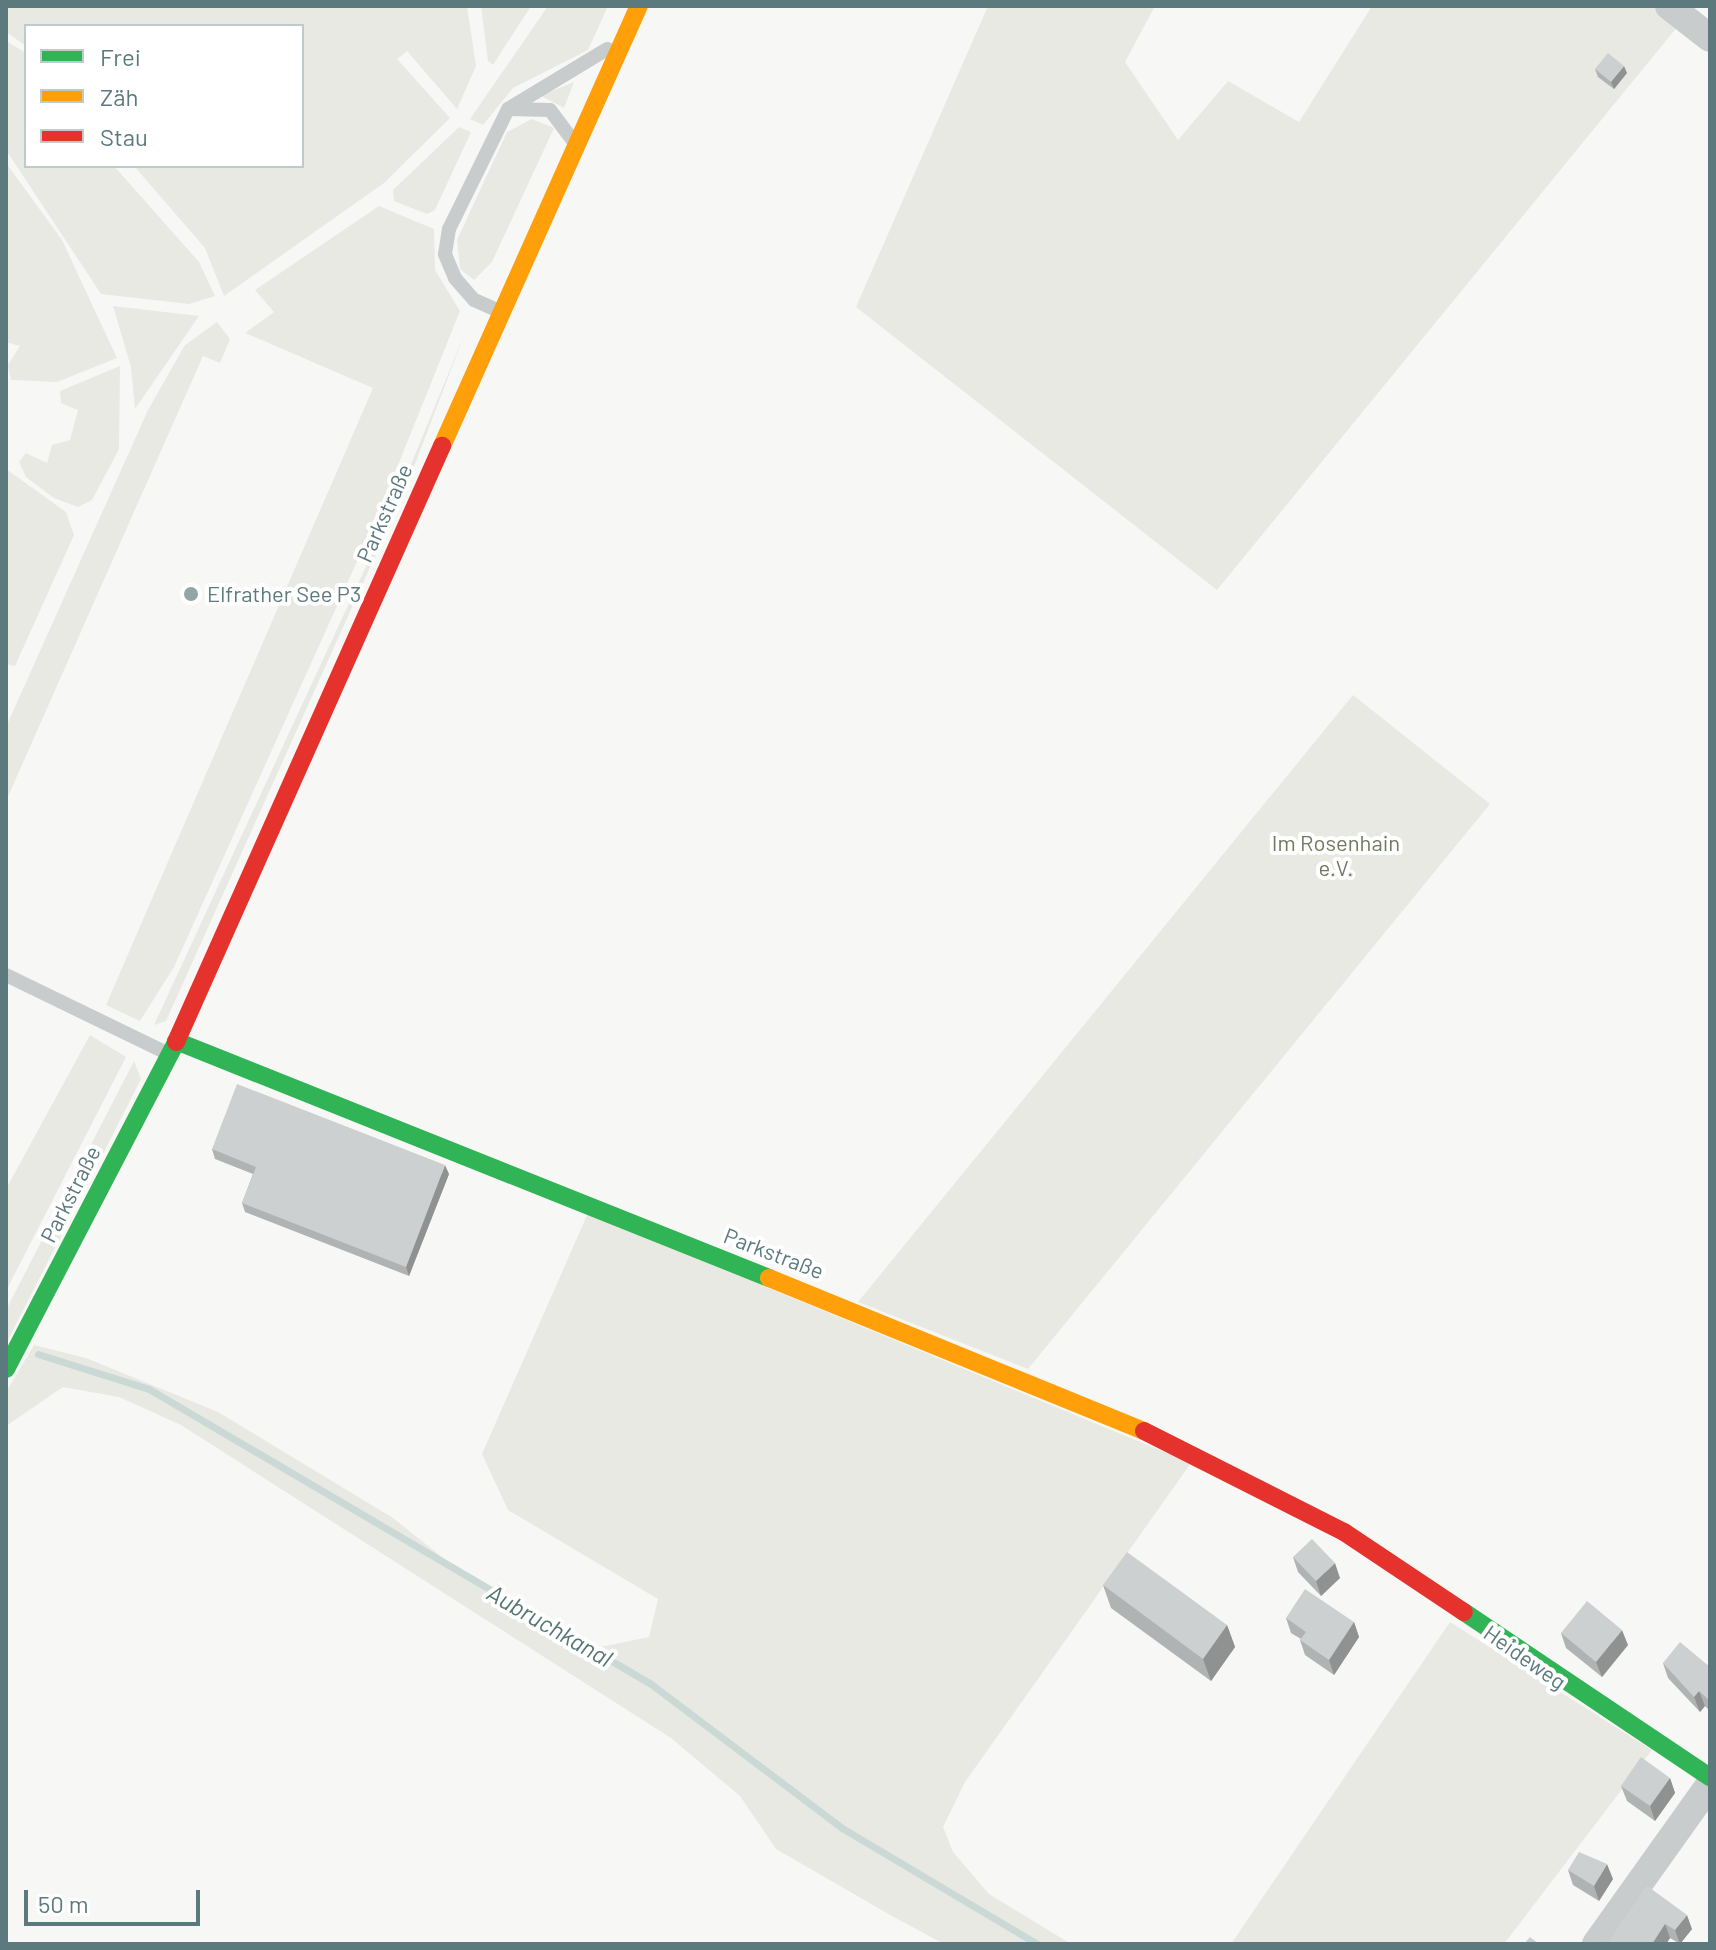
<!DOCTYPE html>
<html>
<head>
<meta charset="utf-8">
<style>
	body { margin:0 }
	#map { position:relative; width:1716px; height:1950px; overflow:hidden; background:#f7f7f6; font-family:Barlow,sans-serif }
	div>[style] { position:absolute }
	.green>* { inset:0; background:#e8e9e3 }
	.stream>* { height:7px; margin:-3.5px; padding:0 3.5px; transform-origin:3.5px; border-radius:3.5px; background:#cad8d6 }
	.lane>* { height:14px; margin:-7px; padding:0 7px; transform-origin:7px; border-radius:7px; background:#c9cccc }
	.street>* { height:28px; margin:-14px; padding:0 14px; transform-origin:14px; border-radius:14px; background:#c9cccc }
	.fast>* { height:18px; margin:-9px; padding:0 9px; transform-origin:9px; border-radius:9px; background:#30b455 }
	.slow>* { height:18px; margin:-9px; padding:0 9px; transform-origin:9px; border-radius:9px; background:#ff9f0a }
	.jam>* { height:18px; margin:-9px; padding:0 9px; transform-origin:9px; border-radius:9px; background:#e5322d }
	.wall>* { inset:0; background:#b0b3b3 }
	.shaded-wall>* { inset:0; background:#909292 }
	.building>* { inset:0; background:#cdd0d0 }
	.dots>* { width:22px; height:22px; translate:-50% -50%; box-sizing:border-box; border:4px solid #fff; border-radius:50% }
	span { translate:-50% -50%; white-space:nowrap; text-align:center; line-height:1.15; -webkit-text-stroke:8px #fff; paint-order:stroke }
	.street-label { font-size:22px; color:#5c7a7d }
	.poi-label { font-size:22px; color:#5c7a7d }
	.left { translate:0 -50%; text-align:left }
	.park-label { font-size:22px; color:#6f7a60 }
	.water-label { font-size:24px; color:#567673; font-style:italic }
	.frame { position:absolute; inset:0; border:8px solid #5c7a7d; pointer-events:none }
	.legend { position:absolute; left:24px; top:24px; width:280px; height:144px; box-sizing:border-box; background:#fff; border:2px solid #becacb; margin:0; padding:10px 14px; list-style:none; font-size:24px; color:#5c7a7d }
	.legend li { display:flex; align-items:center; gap:16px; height:40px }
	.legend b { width:40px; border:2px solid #becacb }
	.scale { position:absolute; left:24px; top:1890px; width:176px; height:36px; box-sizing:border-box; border:4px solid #5c7a7d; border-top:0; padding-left:10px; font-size:24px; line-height:28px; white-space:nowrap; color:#5c7a7d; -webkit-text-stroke:6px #fff; paint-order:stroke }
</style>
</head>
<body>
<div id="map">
	<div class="green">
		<i style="clip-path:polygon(6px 6px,467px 6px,476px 66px,457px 109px,407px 51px,397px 59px,450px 118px,384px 183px,224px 296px,205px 248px,134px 166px,302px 166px,302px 26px,26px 26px,26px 46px,6px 32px)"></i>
		<i style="clip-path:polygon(481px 6px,531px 6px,493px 65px,488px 61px)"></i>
		<i style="clip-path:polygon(548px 6px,608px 6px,588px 50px,513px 88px,483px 125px,470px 119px)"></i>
		<i style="clip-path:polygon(988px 6px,1155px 6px,1125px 62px,1178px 140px,1228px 81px,1299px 122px,1372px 6px,1652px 6px,1678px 26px,1217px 590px,856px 307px)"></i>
		<i style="clip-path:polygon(6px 41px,26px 53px,26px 166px,114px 166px,199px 262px,215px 296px,189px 304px,101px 294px,6px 150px)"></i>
		<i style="clip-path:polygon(574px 82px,564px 108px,543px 97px,542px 95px)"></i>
		<i style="clip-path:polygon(532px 119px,554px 128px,492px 262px,474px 280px,460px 269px,457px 240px,507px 132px)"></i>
		<i style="clip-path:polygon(459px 127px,471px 132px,435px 210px,427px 214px,394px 201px,393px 190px)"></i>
		<i style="clip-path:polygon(6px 163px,62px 240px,117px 358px,57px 382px,11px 380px,8px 365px,20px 346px,6px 342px)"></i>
		<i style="clip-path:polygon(379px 206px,434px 229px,435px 270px,460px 311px,378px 515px,174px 967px,140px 1021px,106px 1005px,373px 388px,245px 333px,274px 312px,255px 290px)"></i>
		<i style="clip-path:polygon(113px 306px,199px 316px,135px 409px,131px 367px)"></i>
		<i style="clip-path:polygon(217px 322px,230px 339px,220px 363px,203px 356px,6px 801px,6px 727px,148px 410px,185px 345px)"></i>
		<i style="clip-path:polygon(465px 333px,407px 485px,166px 1021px,154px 1025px,393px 508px)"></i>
		<i style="clip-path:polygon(120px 366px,119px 449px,92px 500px,78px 507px,54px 498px,26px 477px,19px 462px,26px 453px,47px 463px,52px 445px,70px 440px,78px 410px,61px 403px,60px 391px)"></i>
		<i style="clip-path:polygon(6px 469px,66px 512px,74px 535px,15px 666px,6px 664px)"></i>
		<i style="clip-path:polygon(1353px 695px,1490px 804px,1028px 1369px,858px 1302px)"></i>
		<i style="clip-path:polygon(90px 1035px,126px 1057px,8px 1287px,6px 1189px)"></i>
		<i style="clip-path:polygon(134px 1061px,141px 1079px,6px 1344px,6px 1310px)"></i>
		<i style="clip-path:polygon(588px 1213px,1191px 1463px,965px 1782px,943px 1827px,953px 1852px,989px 1894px,1071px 1944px,944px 1944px,892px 1916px,776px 1849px,740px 1796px,671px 1738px,181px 1425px,119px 1397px,63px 1387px,6px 1426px,6px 1392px,34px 1345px,86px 1358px,218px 1412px,393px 1518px,482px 1589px,596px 1648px,649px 1637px,658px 1599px,508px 1510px,482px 1454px)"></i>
		<i style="clip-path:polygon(1450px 1622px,1652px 1750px,1504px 1944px,1231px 1944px)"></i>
	</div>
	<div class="stream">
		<i style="left:38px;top:1354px;width:116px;rotate:17.5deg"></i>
		<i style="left:149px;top:1389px;width:582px;rotate:30.44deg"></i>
		<i style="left:651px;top:1684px;width:239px;rotate:37deg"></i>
		<i style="left:842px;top:1828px;width:227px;rotate:30.7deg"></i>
	</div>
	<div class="lane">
		<i style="left:509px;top:109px;width:41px;rotate:1.4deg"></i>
		<i style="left:550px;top:110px;width:40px;rotate:53deg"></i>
		<i style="left:499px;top:311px;width:27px;rotate:-156deg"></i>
		<i style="left:474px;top:300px;width:29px;rotate:-131deg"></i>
		<i style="left:455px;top:278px;width:26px;rotate:-113deg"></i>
		<i style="left:445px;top:254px;width:25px;rotate:-81deg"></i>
		<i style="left:449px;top:229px;width:134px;rotate:-63.8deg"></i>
		<i style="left:508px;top:109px;width:116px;rotate:-31.2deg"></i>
		<i style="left:6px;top:975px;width:181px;rotate:25.9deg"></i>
	</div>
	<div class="street">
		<i style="left:1669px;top:6px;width:52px;rotate:38deg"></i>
		<i style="left:1596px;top:1944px;width:196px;rotate:-54.5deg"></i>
	</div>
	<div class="fast">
		<i style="left:176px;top:1041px;width:639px;rotate:21.78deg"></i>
		<i style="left:6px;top:1369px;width:369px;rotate:-62.5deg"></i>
		<i style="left:1464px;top:1612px;width:296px;rotate:33.9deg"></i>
	</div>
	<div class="slow">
		<i style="left:442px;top:446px;width:482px;rotate:-65.9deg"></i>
		<i style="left:769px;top:1278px;width:405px;rotate:22.2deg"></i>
	</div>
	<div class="jam">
		<i style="left:176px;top:1042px;width:653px;rotate:-65.95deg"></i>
		<i style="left:1144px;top:1431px;width:224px;rotate:26.8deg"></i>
		<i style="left:1344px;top:1532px;width:144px;rotate:33.7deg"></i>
	</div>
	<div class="wall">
		<i style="clip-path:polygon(1595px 69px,1627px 73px,1614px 89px,1598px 77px)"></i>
		<i style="clip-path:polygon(212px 1149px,449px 1174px,409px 1276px,245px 1212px,242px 1203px,253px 1174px,215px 1159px)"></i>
		<i style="clip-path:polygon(1293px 1557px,1340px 1578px,1321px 1596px,1298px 1572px)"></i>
		<i style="clip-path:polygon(1103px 1585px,1227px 1625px,1235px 1647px,1211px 1681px,1111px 1608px)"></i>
		<i style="clip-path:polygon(1286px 1618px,1354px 1622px,1359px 1637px,1334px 1675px,1305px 1655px,1300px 1640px,1301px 1639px,1291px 1633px)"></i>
		<i style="clip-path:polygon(1561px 1633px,1628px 1645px,1602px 1677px,1566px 1648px)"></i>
		<i style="clip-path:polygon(1663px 1663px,1710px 1667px,1710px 1711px,1705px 1706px,1700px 1712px,1668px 1678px)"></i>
		<i style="clip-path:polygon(1670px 1778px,1675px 1793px,1655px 1821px,1627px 1801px,1621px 1786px)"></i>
		<i style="clip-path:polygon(1568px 1870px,1613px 1879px,1599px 1901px,1573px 1885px)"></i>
		<i style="clip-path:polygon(1646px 1885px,1692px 1929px,1680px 1944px,1670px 1938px,1666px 1944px,1606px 1944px)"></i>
	</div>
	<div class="shaded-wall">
		<i style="clip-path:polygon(1624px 66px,1627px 73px,1614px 89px,1611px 82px)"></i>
		<i style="clip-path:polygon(445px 1165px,449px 1174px,409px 1276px,406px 1267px)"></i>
		<i style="clip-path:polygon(1335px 1563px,1340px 1578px,1321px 1596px,1316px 1581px)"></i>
		<i style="clip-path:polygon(1354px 1622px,1359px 1637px,1334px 1675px,1329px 1660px)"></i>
		<i style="clip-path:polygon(1227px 1625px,1235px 1647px,1211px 1681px,1203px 1659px)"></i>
		<i style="clip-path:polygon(1622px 1630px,1628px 1645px,1602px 1677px,1596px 1662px)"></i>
		<i style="clip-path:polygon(1699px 1691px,1705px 1706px,1700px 1712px,1694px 1697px)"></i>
		<i style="clip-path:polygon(1670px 1778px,1675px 1793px,1655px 1821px,1650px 1806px)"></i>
		<i style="clip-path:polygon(1607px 1864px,1613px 1879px,1599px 1901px,1594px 1886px)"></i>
		<i style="clip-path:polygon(1687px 1915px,1692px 1929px,1680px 1944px,1675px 1930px)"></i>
		<i style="clip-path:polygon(1665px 1924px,1670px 1938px,1666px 1944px,1652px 1944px)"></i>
	</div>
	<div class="building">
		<i style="clip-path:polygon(1608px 53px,1624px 66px,1611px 82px,1595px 69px)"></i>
		<i style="clip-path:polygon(237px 1084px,445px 1165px,406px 1267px,242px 1203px,256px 1167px,212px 1149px)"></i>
		<i style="clip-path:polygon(1312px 1539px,1335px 1563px,1316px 1581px,1293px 1557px)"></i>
		<i style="clip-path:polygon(1127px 1552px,1227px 1625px,1203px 1659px,1103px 1585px)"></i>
		<i style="clip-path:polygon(1305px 1589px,1354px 1622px,1329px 1660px,1300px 1640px,1306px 1632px,1286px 1618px)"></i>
		<i style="clip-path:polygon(1587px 1601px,1622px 1630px,1596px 1662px,1561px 1633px)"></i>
		<i style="clip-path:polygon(1680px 1642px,1710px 1667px,1710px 1701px,1699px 1691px,1694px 1697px,1663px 1663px)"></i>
		<i style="clip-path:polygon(1641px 1757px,1670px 1778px,1650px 1806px,1621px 1786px)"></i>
		<i style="clip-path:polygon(1579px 1852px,1607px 1864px,1594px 1886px,1568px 1870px)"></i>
		<i style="clip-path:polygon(1646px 1885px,1687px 1915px,1675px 1930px,1665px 1924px,1652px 1944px,1606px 1944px)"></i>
		<i style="clip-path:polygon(1530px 1937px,1539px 1944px,1524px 1944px)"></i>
	</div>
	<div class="dots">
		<i style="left:191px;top:594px;background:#92a6a7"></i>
	</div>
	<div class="street-label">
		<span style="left:384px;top:513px;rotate:-66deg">Parkstraße</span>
		<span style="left:70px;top:1194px;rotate:-63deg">Parkstraße</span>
		<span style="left:774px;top:1253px;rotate:21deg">Parkstraße</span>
		<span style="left:1525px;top:1657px;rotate:35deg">Heideweg</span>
	</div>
	<div class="poi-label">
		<span class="left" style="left:207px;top:594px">Elfrather See P3</span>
	</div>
	<div class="park-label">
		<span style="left:1336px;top:855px">Im Rosenhain<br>e.V.</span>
	</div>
	<div class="water-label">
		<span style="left:550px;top:1625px;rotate:30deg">Aubruchkanal</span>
	</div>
	<div class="frame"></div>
	<ul class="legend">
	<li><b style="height:10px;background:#30b455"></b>Frei</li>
	<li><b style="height:10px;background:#ff9f0a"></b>Zäh</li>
	<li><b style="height:10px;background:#e5322d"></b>Stau</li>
	</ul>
	<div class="scale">50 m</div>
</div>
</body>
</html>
